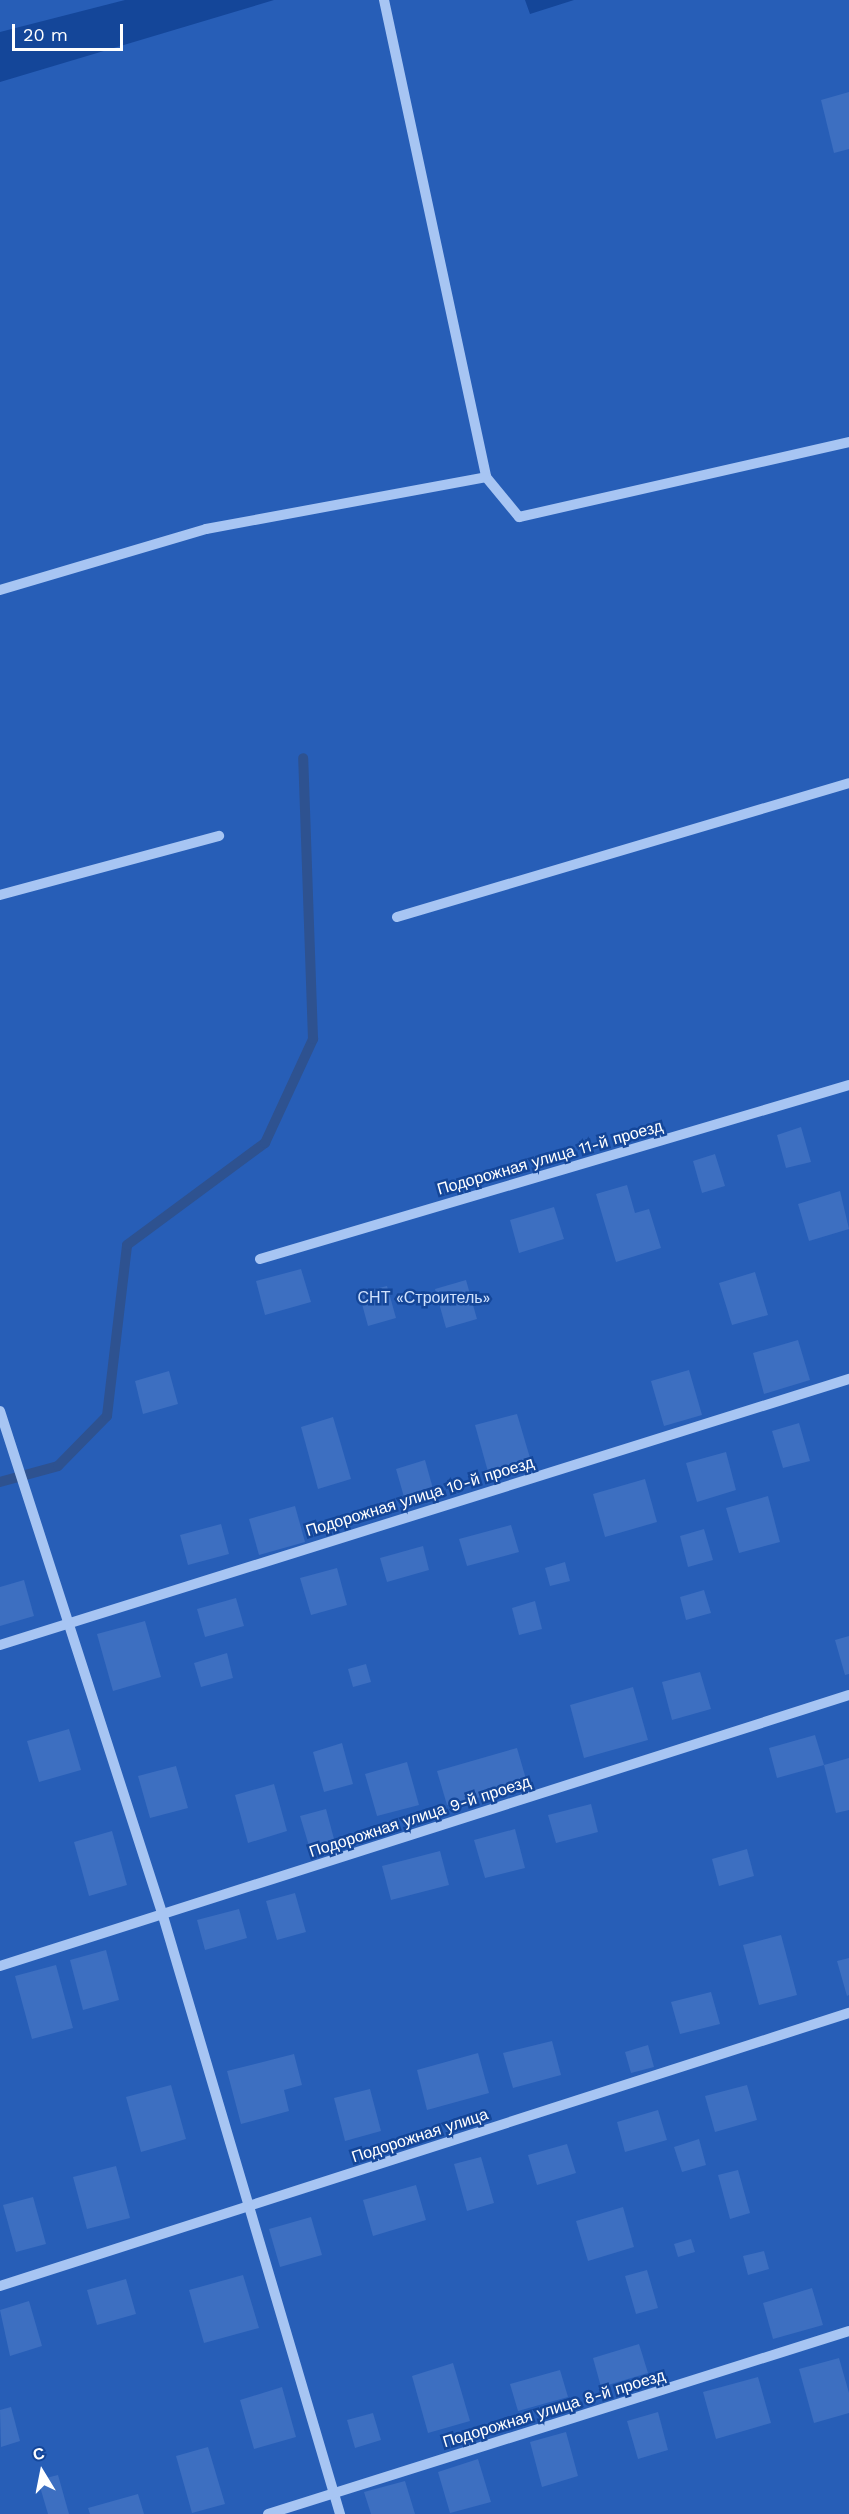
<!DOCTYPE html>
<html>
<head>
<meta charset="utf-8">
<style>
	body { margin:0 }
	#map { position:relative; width:849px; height:2514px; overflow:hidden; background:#144699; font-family:"Work Sans",sans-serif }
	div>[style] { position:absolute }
	.green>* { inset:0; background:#275eb7 }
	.stream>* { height:10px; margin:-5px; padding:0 5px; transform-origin:5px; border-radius:5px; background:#2e5290 }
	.building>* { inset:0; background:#3d6fc1 }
	.minor>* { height:10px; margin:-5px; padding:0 5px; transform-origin:5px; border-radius:5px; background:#a7c5f3 }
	span { translate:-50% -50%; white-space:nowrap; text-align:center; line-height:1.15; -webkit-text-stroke:5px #144699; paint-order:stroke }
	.street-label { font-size:16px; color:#fff }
	.park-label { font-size:16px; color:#cfe1fd }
	.north { position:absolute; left:12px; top:2442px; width:60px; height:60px; -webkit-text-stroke:4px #144699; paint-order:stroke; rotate:350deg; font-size:16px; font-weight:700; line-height:24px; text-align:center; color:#fff }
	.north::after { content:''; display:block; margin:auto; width:21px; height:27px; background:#fff; clip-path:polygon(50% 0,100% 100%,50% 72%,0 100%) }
	.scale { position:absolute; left:12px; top:24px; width:111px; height:27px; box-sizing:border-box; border:3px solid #fff; border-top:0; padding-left:8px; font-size:18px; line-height:21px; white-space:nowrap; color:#fff; -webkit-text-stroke:4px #144699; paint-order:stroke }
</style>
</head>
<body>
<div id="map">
	<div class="green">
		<i style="clip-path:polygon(0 0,125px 0,0 32px)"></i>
		<i style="clip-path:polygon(274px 0,525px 0,530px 14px,574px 0,849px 0,849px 2514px,0 2514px,0 82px)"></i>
	</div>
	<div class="stream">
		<i style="left:0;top:1482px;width:60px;rotate:-15.4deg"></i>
		<i style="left:58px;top:1466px;width:70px;rotate:-45.6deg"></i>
		<i style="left:107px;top:1416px;width:172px;rotate:-83.3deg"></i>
		<i style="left:127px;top:1245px;width:172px;rotate:-36.5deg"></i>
		<i style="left:265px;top:1143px;width:115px;rotate:-65.2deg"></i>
		<i style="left:313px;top:1039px;width:281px;rotate:-92deg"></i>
	</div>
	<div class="building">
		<i style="clip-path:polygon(849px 92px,849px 149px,834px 153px,821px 100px)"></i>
		<i style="clip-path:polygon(801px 1127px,811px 1162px,786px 1168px,777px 1135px)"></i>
		<i style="clip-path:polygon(715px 1154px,725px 1186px,702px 1193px,693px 1161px)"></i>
		<i style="clip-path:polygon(627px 1185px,635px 1213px,649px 1209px,661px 1248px,616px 1262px,596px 1194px)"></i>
		<i style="clip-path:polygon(840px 1191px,849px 1229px,809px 1241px,798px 1204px)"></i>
		<i style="clip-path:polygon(554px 1207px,564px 1239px,519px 1253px,510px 1220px)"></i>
		<i style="clip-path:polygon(301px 1269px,311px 1302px,265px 1315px,256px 1281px)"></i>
		<i style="clip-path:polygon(755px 1272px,768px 1315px,732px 1325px,719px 1283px)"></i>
		<i style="clip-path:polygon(466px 1280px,477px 1319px,446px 1328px,435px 1289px)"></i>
		<i style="clip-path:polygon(387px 1286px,396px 1318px,368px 1326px,359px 1293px)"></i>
		<i style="clip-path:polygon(798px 1340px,810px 1380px,764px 1394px,753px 1353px)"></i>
		<i style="clip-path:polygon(689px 1370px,702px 1415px,664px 1426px,651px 1381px)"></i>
		<i style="clip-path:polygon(169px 1371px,178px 1404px,143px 1414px,135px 1381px)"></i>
		<i style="clip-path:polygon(517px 1414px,533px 1468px,490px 1479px,475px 1425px)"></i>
		<i style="clip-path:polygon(333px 1417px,351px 1479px,318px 1489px,301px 1427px)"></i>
		<i style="clip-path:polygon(799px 1423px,810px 1461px,783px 1468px,772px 1431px)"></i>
		<i style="clip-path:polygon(726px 1452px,736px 1490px,697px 1502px,686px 1463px)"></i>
		<i style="clip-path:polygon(425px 1460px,435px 1496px,406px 1504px,396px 1469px)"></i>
		<i style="clip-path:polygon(645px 1479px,657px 1522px,605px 1537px,593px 1494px)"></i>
		<i style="clip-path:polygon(768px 1496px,780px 1542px,739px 1553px,726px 1508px)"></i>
		<i style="clip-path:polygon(295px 1506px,305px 1542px,259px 1555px,249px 1519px)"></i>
		<i style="clip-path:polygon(221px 1524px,229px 1554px,188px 1565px,180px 1535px)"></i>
		<i style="clip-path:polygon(511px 1525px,519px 1552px,467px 1566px,459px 1539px)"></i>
		<i style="clip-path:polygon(704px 1529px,713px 1560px,688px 1567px,680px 1536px)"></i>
		<i style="clip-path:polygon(423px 1546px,429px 1570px,387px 1582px,380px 1558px)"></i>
		<i style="clip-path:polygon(565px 1562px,570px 1581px,550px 1586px,545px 1568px)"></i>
		<i style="clip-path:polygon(337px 1568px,347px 1605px,311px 1615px,300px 1578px)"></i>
		<i style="clip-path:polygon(24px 1580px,34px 1616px,0 1626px,0 1587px)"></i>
		<i style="clip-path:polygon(704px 1590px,711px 1613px,686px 1620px,680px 1597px)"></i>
		<i style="clip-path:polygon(236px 1598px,244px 1626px,205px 1637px,197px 1609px)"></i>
		<i style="clip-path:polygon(535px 1601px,542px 1629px,519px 1635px,512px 1608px)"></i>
		<i style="clip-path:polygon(145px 1621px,161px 1677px,113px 1691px,97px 1634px)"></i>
		<i style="clip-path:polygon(849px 1636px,849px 1674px,845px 1675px,835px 1640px)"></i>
		<i style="clip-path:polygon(227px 1653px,233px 1678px,201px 1687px,194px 1663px)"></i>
		<i style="clip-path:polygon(366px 1664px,371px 1682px,353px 1687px,348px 1669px)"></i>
		<i style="clip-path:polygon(700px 1672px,711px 1709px,672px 1720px,662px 1682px)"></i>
		<i style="clip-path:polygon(633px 1687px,648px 1740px,584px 1758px,570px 1705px)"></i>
		<i style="clip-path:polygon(69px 1729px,81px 1770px,39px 1782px,27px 1741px)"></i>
		<i style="clip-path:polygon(815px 1735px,824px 1765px,777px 1778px,769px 1748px)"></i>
		<i style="clip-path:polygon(342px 1743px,353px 1784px,324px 1792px,313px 1752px)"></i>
		<i style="clip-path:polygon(517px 1748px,528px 1786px,447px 1805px,437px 1771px)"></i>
		<i style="clip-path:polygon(849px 1758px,849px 1810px,836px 1813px,824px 1765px)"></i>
		<i style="clip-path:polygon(407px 1762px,419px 1805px,377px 1816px,365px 1774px)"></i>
		<i style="clip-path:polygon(176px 1766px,188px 1808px,150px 1818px,138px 1776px)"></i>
		<i style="clip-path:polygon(274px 1784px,287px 1831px,248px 1843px,235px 1795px)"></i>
		<i style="clip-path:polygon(591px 1804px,598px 1832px,556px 1843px,548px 1815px)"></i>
		<i style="clip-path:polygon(326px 1809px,334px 1839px,309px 1846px,300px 1816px)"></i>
		<i style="clip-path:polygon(515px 1829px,525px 1868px,485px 1878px,474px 1840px)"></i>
		<i style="clip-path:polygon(112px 1831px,127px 1885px,89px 1896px,74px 1842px)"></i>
		<i style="clip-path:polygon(747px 1849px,754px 1876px,719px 1886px,712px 1859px)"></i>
		<i style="clip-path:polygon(440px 1851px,449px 1885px,391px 1900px,382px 1866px)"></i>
		<i style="clip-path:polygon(295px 1893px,306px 1932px,277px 1940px,266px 1901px)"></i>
		<i style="clip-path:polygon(239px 1909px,247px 1938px,205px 1950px,197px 1920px)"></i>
		<i style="clip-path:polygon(781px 1935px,797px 1995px,759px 2005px,743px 1945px)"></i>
		<i style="clip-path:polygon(106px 1950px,119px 2000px,83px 2010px,70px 1960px)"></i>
		<i style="clip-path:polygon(849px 1958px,849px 1995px,847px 1996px,837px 1961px)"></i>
		<i style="clip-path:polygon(56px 1965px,73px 2028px,32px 2039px,15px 1976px)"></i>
		<i style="clip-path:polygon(711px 1992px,720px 2024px,680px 2034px,671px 2002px)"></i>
		<i style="clip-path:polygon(552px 2041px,561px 2075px,513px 2088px,503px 2053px)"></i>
		<i style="clip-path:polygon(648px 2045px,654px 2067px,631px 2073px,625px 2052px)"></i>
		<i style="clip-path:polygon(478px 2053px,489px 2093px,427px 2110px,417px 2070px)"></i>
		<i style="clip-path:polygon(294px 2054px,302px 2085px,284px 2090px,289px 2111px,241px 2124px,227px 2071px)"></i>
		<i style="clip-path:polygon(171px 2085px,186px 2139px,141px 2152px,126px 2097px)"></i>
		<i style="clip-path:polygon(747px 2085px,757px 2120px,715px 2132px,705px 2096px)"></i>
		<i style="clip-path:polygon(370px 2089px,381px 2131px,345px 2141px,334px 2098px)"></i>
		<i style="clip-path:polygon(658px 2110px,667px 2140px,625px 2152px,617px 2122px)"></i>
		<i style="clip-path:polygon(699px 2139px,706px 2165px,682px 2172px,674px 2147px)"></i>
		<i style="clip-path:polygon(567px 2144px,576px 2173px,537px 2185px,528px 2155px)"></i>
		<i style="clip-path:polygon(481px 2157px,494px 2203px,467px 2211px,454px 2164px)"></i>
		<i style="clip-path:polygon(116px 2166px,130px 2218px,87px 2229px,73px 2177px)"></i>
		<i style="clip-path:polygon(738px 2170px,750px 2213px,730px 2219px,718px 2175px)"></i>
		<i style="clip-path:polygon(416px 2185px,426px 2220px,373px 2236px,363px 2200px)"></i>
		<i style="clip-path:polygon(33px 2197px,46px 2244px,16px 2252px,3px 2205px)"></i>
		<i style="clip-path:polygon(623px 2207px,634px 2247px,588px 2261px,576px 2221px)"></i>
		<i style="clip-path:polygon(311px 2217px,322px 2255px,280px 2267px,269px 2229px)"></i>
		<i style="clip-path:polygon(691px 2239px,695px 2252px,678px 2257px,674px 2244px)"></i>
		<i style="clip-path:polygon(764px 2251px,769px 2269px,748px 2275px,743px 2256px)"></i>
		<i style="clip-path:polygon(647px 2270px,658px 2308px,636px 2314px,625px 2276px)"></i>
		<i style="clip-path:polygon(243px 2275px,259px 2328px,204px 2343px,189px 2290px)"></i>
		<i style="clip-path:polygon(126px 2279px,136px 2314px,97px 2325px,87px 2290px)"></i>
		<i style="clip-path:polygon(812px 2288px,823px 2325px,773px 2339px,763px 2303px)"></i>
		<i style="clip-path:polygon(29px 2301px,42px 2346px,10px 2356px,0 2310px)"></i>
		<i style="clip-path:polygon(639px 2344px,648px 2373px,601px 2387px,593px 2358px)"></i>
		<i style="clip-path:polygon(839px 2358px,849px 2393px,849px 2413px,814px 2423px,799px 2369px)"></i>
		<i style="clip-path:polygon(453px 2363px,470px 2421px,428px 2433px,412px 2376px)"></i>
		<i style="clip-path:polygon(560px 2370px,568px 2397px,518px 2411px,510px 2384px)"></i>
		<i style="clip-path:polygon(758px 2377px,771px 2423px,716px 2439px,703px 2392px)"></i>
		<i style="clip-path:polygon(282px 2387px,296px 2437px,254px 2449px,240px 2400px)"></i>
		<i style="clip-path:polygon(11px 2407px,20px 2441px,1px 2447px,0 2410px)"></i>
		<i style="clip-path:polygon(658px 2412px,668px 2450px,638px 2459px,627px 2421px)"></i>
		<i style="clip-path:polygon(373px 2413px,381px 2440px,355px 2448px,347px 2420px)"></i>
		<i style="clip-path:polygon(566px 2432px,578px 2476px,542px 2487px,530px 2442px)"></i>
		<i style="clip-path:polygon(208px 2447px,225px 2504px,192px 2513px,176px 2456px)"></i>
		<i style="clip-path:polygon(478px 2459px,491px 2502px,450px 2513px,438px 2472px)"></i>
		<i style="clip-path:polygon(58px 2475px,69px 2514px,48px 2514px,38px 2480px)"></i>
		<i style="clip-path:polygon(405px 2481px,415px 2514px,371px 2514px,364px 2492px)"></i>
		<i style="clip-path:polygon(138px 2494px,144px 2514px,90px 2514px,88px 2508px)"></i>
	</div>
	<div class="minor">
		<i style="left:384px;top:0;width:488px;rotate:77.9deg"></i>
		<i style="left:0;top:590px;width:215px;rotate:-16.5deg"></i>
		<i style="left:206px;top:529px;width:285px;rotate:-10.5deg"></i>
		<i style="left:486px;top:477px;width:52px;rotate:50.5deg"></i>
		<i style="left:519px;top:517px;width:338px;rotate:-12.8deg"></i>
		<i style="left:0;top:895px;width:227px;rotate:-15.1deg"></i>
		<i style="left:397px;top:917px;width:471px;rotate:-16.5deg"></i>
		<i style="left:260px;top:1259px;width:614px;rotate:-16.46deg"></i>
		<i style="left:0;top:1411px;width:531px;rotate:72.11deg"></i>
		<i style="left:163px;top:1916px;width:624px;rotate:73.51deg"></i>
		<i style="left:0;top:1645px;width:890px;rotate:-17.4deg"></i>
		<i style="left:0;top:1966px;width:891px;rotate:-17.7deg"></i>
		<i style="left:0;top:2286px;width:892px;rotate:-17.83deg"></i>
		<i style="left:268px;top:2514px;width:609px;rotate:-17.48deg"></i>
	</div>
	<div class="street-label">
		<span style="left:550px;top:1158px;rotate:-16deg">Подорожная улица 11-й проезд</span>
		<span style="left:420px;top:1497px;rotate:-17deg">Подорожная улица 10-й проезд</span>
		<span style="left:420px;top:1817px;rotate:-18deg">Подорожная улица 9-й проезд</span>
		<span style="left:420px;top:2136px;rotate:-18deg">Подорожная улица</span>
		<span style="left:554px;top:2409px;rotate:-17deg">Подорожная улица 8-й проезд</span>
	</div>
	<div class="park-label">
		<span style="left:424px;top:1298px">СНТ «Строитель»</span>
	</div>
	<div class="north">С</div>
	<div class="scale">20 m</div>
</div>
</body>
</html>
